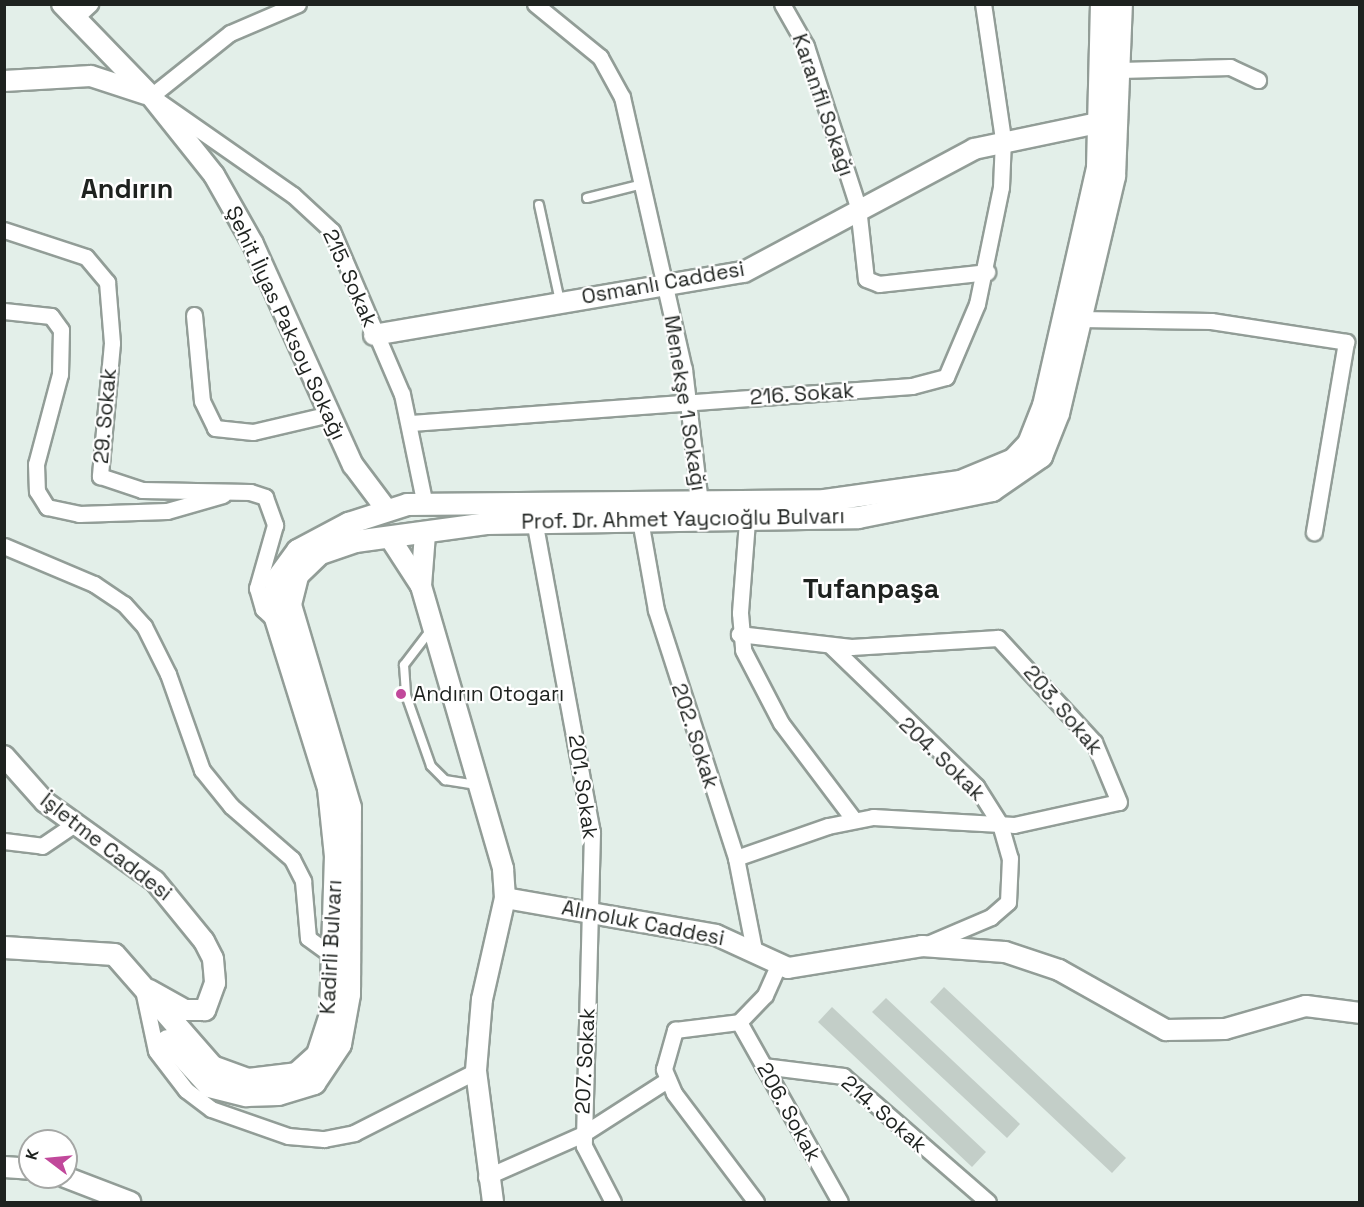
<!DOCTYPE html>
<html>
<head>
<meta charset="utf-8">
<style>
	body { margin:0 }
	#map { position:relative; width:1364px; height:1207px; overflow:hidden; background:#e3efe9; font-family:"Space Grotesk",sans-serif }
	div>[style] { position:absolute }
	.building>* { inset:0; background:#c3cec8 }
	.roads { filter:drop-shadow(2px 0 #929d97) drop-shadow(-2px 0 #929d97) drop-shadow(0 2px #929d97) drop-shadow(0 -2px #929d97) }
	.service>* { height:8px; margin:-4px; padding:0 4px; transform-origin:4px; border-radius:4px; background:#fff }
	.minor>* { height:15px; margin:-7.5px; padding:0 7.5px; transform-origin:7.5px; border-radius:7.5px; background:#fff }
	.tertiary>* { height:20px; margin:-10px; padding:0 10px; transform-origin:10px; border-radius:10px; background:#fff }
	.secondary>* { height:21px; margin:-10.5px; padding:0 10.5px; transform-origin:10.5px; border-radius:10.5px; background:#fff }
	.dots>* { width:16px; height:16px; translate:-50% -50%; box-sizing:border-box; border:3px solid #fff; border-radius:50% }
	span { translate:-50% -50%; white-space:nowrap; text-align:center; line-height:1.15; -webkit-text-stroke:4.5px #fff; paint-order:stroke }
	.street-label { font-size:21px; color:#1e221f }
	.poi-label { font-size:21px; color:#1e221f }
	.left { translate:0 -50%; text-align:left }
	.district-label { font-size:27px; color:#1e221f; font-weight:700 }
	.frame { position:absolute; inset:0; border:6px solid #1e221f; pointer-events:none }
	.north { position:absolute; left:18px; top:1129px; width:60px; height:60px; box-sizing:border-box; background:#fff; border:2px solid #a5a7a5; border-radius:50%; rotate:286deg; font-size:16px; font-weight:700; line-height:24px; text-align:center; color:#1e221f }
	.north::after { content:''; display:block; margin:auto; width:21px; height:27px; background:#c1489b; clip-path:polygon(50% 0,100% 100%,50% 72%,0 100%) }
</style>
</head>
<body>
<div id="map">
	<div class="building">
		<i style="clip-path:polygon(944px 987px,1126px 1158px,1112px 1173px,930px 1002px)"></i>
		<i style="clip-path:polygon(886px 998px,1020px 1124px,1007px 1138px,872px 1012px)"></i>
		<i style="clip-path:polygon(832px 1007px,986px 1152px,972px 1167px,818px 1022px)"></i>
	</div>
	<div class="roads">
		<div class="service">
			<i style="left:587px;top:198px;width:58px;rotate:-14deg"></i>
			<i style="left:539px;top:205px;width:98px;rotate:77.7deg"></i>
			<i style="left:430px;top:631px;width:43px;rotate:127.4deg"></i>
			<i style="left:404px;top:665px;width:30px;rotate:86deg"></i>
			<i style="left:406px;top:695px;width:75px;rotate:70.6deg"></i>
			<i style="left:431px;top:766px;width:20px;rotate:45deg"></i>
			<i style="left:445px;top:780px;width:32px;rotate:9deg"></i>
		</div>
		<div class="minor">
			<i style="left:298px;top:4px;width:74px;rotate:156.9deg"></i>
			<i style="left:230px;top:33px;width:101px;rotate:141.4deg"></i>
			<i style="left:151px;top:96px;width:173px;rotate:34.9deg"></i>
			<i style="left:293px;top:195px;width:53px;rotate:42.7deg"></i>
			<i style="left:332px;top:231px;width:177px;rotate:66.8deg"></i>
			<i style="left:402px;top:394px;width:113px;rotate:78.3deg"></i>
			<i style="left:535px;top:4px;width:84px;rotate:39.2deg"></i>
			<i style="left:600px;top:57px;width:46px;rotate:61.2deg"></i>
			<i style="left:622px;top:97px;width:279px;rotate:77.2deg"></i>
			<i style="left:684px;top:369px;width:143px;rotate:83.2deg"></i>
			<i style="left:782px;top:4px;width:48px;rotate:60.3deg"></i>
			<i style="left:806px;top:46px;width:169px;rotate:72.1deg"></i>
			<i style="left:858px;top:207px;width:72px;rotate:83.7deg"></i>
			<i style="left:866px;top:279px;width:14px;rotate:21deg"></i>
			<i style="left:879px;top:284px;width:109px;rotate:-6.3deg"></i>
			<i style="left:75px;top:18px;width:21px;rotate:-43deg"></i>
			<i style="left:1120px;top:70px;width:110px;rotate:-1.6deg"></i>
			<i style="left:1230px;top:67px;width:31px;rotate:25deg"></i>
			<i style="left:4px;top:230px;width:86px;rotate:18.2deg"></i>
			<i style="left:86px;top:257px;width:33px;rotate:50deg"></i>
			<i style="left:107px;top:282px;width:61px;rotate:85.3deg"></i>
			<i style="left:112px;top:343px;width:134px;rotate:95.2deg"></i>
			<i style="left:100px;top:476px;width:44px;rotate:18.4deg"></i>
			<i style="left:142px;top:490px;width:108px;rotate:1.1deg"></i>
			<i style="left:250px;top:492px;width:16px;rotate:18deg"></i>
			<i style="left:265px;top:497px;width:30px;rotate:70deg"></i>
			<i style="left:275px;top:525px;width:66px;rotate:105.9deg"></i>
			<i style="left:257px;top:588px;width:22px;rotate:74deg"></i>
			<i style="left:263px;top:609px;width:16px;rotate:43deg"></i>
			<i style="left:4px;top:311px;width:47px;rotate:6.1deg"></i>
			<i style="left:51px;top:316px;width:17px;rotate:54deg"></i>
			<i style="left:61px;top:330px;width:44px;rotate:91.3deg"></i>
			<i style="left:60px;top:374px;width:93px;rotate:104.9deg"></i>
			<i style="left:36px;top:464px;width:27px;rotate:88deg"></i>
			<i style="left:37px;top:491px;width:19px;rotate:58deg"></i>
			<i style="left:47px;top:507px;width:33px;rotate:12deg"></i>
			<i style="left:79px;top:514px;width:88px;rotate:-2deg"></i>
			<i style="left:167px;top:511px;width:58px;rotate:-15.9deg"></i>
			<i style="left:194px;top:315px;width:86px;rotate:84.7deg"></i>
			<i style="left:202px;top:401px;width:30px;rotate:64deg"></i>
			<i style="left:215px;top:428px;width:38px;rotate:6deg"></i>
			<i style="left:253px;top:432px;width:79px;rotate:-13.2deg"></i>
			<i style="left:1079px;top:319px;width:132px;rotate:0.9deg"></i>
			<i style="left:1211px;top:321px;width:137px;rotate:8.8deg"></i>
			<i style="left:1346px;top:342px;width:193px;rotate:99.6deg"></i>
			<i style="left:411px;top:423px;width:502px;rotate:-4.22deg"></i>
			<i style="left:912px;top:386px;width:35px;rotate:-15deg"></i>
			<i style="left:946px;top:377px;width:79px;rotate:-67deg"></i>
			<i style="left:977px;top:304px;width:119px;rotate:-78.4deg"></i>
			<i style="left:1001px;top:187px;width:48px;rotate:-87.6deg"></i>
			<i style="left:1003px;top:139px;width:136px;rotate:-98.4deg"></i>
			<i style="left:534px;top:520px;width:317px;rotate:79.5deg"></i>
			<i style="left:592px;top:832px;width:314px;rotate:91.5deg"></i>
			<i style="left:584px;top:1146px;width:63px;rotate:62.6deg"></i>
			<i style="left:640px;top:520px;width:91px;rotate:79.9deg"></i>
			<i style="left:656px;top:610px;width:261px;rotate:72.1deg"></i>
			<i style="left:736px;top:858px;width:94px;rotate:78.9deg"></i>
			<i style="left:747px;top:521px;width:92px;rotate:94.4deg"></i>
			<i style="left:740px;top:613px;width:37px;rotate:85deg"></i>
			<i style="left:743px;top:650px;width:82px;rotate:62.5deg"></i>
			<i style="left:781px;top:723px;width:121px;rotate:53deg"></i>
			<i style="left:4px;top:546px;width:98px;rotate:22.9deg"></i>
			<i style="left:94px;top:584px;width:36px;rotate:34deg"></i>
			<i style="left:124px;top:604px;width:30px;rotate:48deg"></i>
			<i style="left:144px;top:626px;width:54px;rotate:63.4deg"></i>
			<i style="left:168px;top:674px;width:102px;rotate:70.5deg"></i>
			<i style="left:202px;top:770px;width:46px;rotate:51.1deg"></i>
			<i style="left:231px;top:806px;width:81px;rotate:41deg"></i>
			<i style="left:292px;top:859px;width:25px;rotate:63deg"></i>
			<i style="left:303px;top:881px;width:57px;rotate:85deg"></i>
			<i style="left:308px;top:938px;width:31px;rotate:36deg"></i>
			<i style="left:831px;top:646px;width:202px;rotate:44deg"></i>
			<i style="left:976px;top:786px;width:45px;rotate:57.7deg"></i>
			<i style="left:1000px;top:824px;width:35px;rotate:74deg"></i>
			<i style="left:1010px;top:858px;width:44px;rotate:92.6deg"></i>
			<i style="left:1008px;top:902px;width:23px;rotate:139deg"></i>
			<i style="left:991px;top:917px;width:72px;rotate:157deg"></i>
			<i style="left:4px;top:841px;width:38px;rotate:7deg"></i>
			<i style="left:42px;top:846px;width:41px;rotate:-34.1deg"></i>
			<i style="left:736px;top:858px;width:97px;rotate:-19.2deg"></i>
			<i style="left:828px;top:826px;width:46px;rotate:-11.3deg"></i>
			<i style="left:873px;top:817px;width:141px;rotate:3.2deg"></i>
			<i style="left:1014px;top:825px;width:107px;rotate:-12.4deg"></i>
			<i style="left:1119px;top:802px;width:65px;rotate:-112.6deg"></i>
			<i style="left:1094px;top:742px;width:142px;rotate:-132.7deg"></i>
			<i style="left:998px;top:638px;width:147px;rotate:176.5deg"></i>
			<i style="left:851px;top:647px;width:113px;rotate:-173.4deg"></i>
			<i style="left:142px;top:985px;width:67px;rotate:78deg"></i>
			<i style="left:156px;top:1051px;width:49px;rotate:52.4deg"></i>
			<i style="left:186px;top:1090px;width:31px;rotate:37deg"></i>
			<i style="left:211px;top:1109px;width:82px;rotate:19.3deg"></i>
			<i style="left:288px;top:1136px;width:36px;rotate:5deg"></i>
			<i style="left:324px;top:1139px;width:31px;rotate:-11deg"></i>
			<i style="left:354px;top:1133px;width:137px;rotate:-26.9deg"></i>
			<i style="left:739px;top:1022px;width:206px;rotate:60.7deg"></i>
			<i style="left:763px;top:1066px;width:81px;rotate:7.1deg"></i>
			<i style="left:843px;top:1076px;width:192px;rotate:41deg"></i>
			<i style="left:486px;top:1177px;width:106px;rotate:-23.9deg"></i>
			<i style="left:583px;top:1134px;width:100px;rotate:-32.7deg"></i>
			<i style="left:756px;top:1202px;width:136px;rotate:-127deg"></i>
			<i style="left:674px;top:1093px;width:26px;rotate:-113deg"></i>
			<i style="left:664px;top:1069px;width:41px;rotate:-74.2deg"></i>
			<i style="left:675px;top:1030px;width:64px;rotate:-7.1deg"></i>
			<i style="left:739px;top:1022px;width:37px;rotate:-46deg"></i>
			<i style="left:765px;top:995px;width:32px;rotate:-66deg"></i>
		</div>
		<div class="tertiary">
			<i style="left:62px;top:4px;width:128px;rotate:45.9deg"></i>
			<i style="left:151px;top:96px;width:101px;rotate:51.4deg"></i>
			<i style="left:214px;top:175px;width:79px;rotate:60.5deg"></i>
			<i style="left:253px;top:244px;width:243px;rotate:65.7deg"></i>
			<i style="left:353px;top:465px;width:55px;rotate:53.1deg"></i>
			<i style="left:4px;top:81px;width:87px;rotate:-3.3deg"></i>
			<i style="left:91px;top:76px;width:58px;rotate:18.1deg"></i>
			<i style="left:374px;top:335px;width:375px;rotate:-9.7deg"></i>
			<i style="left:744px;top:272px;width:261px;rotate:-28.1deg"></i>
			<i style="left:974px;top:149px;width:131px;rotate:-11.9deg"></i>
			<i style="left:390px;top:538px;width:57px;rotate:57.1deg"></i>
			<i style="left:421px;top:586px;width:295px;rotate:73.8deg"></i>
			<i style="left:503px;top:869px;width:29px;rotate:86deg"></i>
			<i style="left:505px;top:898px;width:104px;rotate:102.8deg"></i>
			<i style="left:482px;top:999px;width:72px;rotate:94.8deg"></i>
			<i style="left:476px;top:1071px;width:132px;rotate:82.6deg"></i>
			<i style="left:421px;top:586px;width:52px;rotate:-85.6deg"></i>
			<i style="left:4px;top:756px;width:62px;rotate:48.3deg"></i>
			<i style="left:45px;top:802px;width:135px;rotate:35.7deg"></i>
			<i style="left:155px;top:881px;width:77px;rotate:50.8deg"></i>
			<i style="left:204px;top:941px;width:20px;rotate:63deg"></i>
			<i style="left:213px;top:959px;width:24px;rotate:85deg"></i>
			<i style="left:215px;top:983px;width:29px;rotate:110deg"></i>
			<i style="left:205px;top:1010px;width:20px;rotate:180deg"></i>
			<i style="left:185px;top:1010px;width:41px;rotate:-150.9deg"></i>
			<i style="left:505px;top:898px;width:214px;rotate:9.9deg"></i>
			<i style="left:716px;top:935px;width:79px;rotate:24.6deg"></i>
			<i style="left:788px;top:968px;width:136px;rotate:-9.3deg"></i>
			<i style="left:922px;top:946px;width:83px;rotate:4.1deg"></i>
			<i style="left:1005px;top:952px;width:57px;rotate:18.4deg"></i>
			<i style="left:1059px;top:970px;width:123px;rotate:29.3deg"></i>
			<i style="left:1166px;top:1030px;width:59px;rotate:-1deg"></i>
			<i style="left:1225px;top:1029px;width:84px;rotate:-15.9deg"></i>
			<i style="left:1306px;top:1006px;width:54px;rotate:7.4deg"></i>
			<i style="left:4px;top:1167px;width:26px;rotate:4deg"></i>
			<i style="left:65px;top:1177px;width:70px;rotate:21deg"></i>
		</div>
		<div class="secondary">
			<i style="left:4px;top:947px;width:110px;rotate:3.6deg"></i>
			<i style="left:114px;top:954px;width:149px;rotate:48.8deg"></i>
			<i style="left:212px;top:1066px;width:38px;rotate:20deg"></i>
			<i style="left:248px;top:1079px;width:48px;rotate:-7.1deg"></i>
			<i style="left:296px;top:1073px;width:28px;rotate:-42deg"></i>
			<i style="left:317px;top:1054px;width:42px;rotate:-72deg"></i>
			<i style="left:330px;top:1014px;width:158px;rotate:-88.2deg"></i>
			<i style="left:335px;top:856px;width:68px;rotate:-95.9deg"></i>
			<i style="left:328px;top:788px;width:185px;rotate:-107.3deg"></i>
			<i style="left:273px;top:611px;width:32px;rotate:-85deg"></i>
			<i style="left:276px;top:579px;width:36px;rotate:-54deg"></i>
			<i style="left:297px;top:550px;width:58px;rotate:-27.9deg"></i>
			<i style="left:348px;top:523px;width:62px;rotate:-17.9deg"></i>
			<i style="left:407px;top:504px;width:417px;rotate:-0.5deg"></i>
			<i style="left:824px;top:500px;width:137px;rotate:-8deg"></i>
			<i style="left:960px;top:481px;width:57px;rotate:-22.5deg"></i>
			<i style="left:1013px;top:459px;width:22px;rotate:-47deg"></i>
			<i style="left:1028px;top:443px;width:41px;rotate:-68.5deg"></i>
			<i style="left:1043px;top:405px;width:244px;rotate:-77.2deg"></i>
			<i style="left:1097px;top:167px;width:163px;rotate:-88.6deg"></i>
			<i style="left:167px;top:1040px;width:62px;rotate:47.6deg"></i>
			<i style="left:209px;top:1086px;width:38px;rotate:14deg"></i>
			<i style="left:246px;top:1095px;width:32px;rotate:-2deg"></i>
			<i style="left:278px;top:1094px;width:38px;rotate:-17deg"></i>
			<i style="left:314px;top:1083px;width:47px;rotate:-56.3deg"></i>
			<i style="left:340px;top:1044px;width:51px;rotate:-79.8deg"></i>
			<i style="left:349px;top:994px;width:187px;rotate:-89.7deg"></i>
			<i style="left:350px;top:807px;width:212px;rotate:-106.5deg"></i>
			<i style="left:290px;top:604px;width:30px;rotate:-76deg"></i>
			<i style="left:297px;top:575px;width:32px;rotate:-44deg"></i>
			<i style="left:320px;top:553px;width:37px;rotate:-19deg"></i>
			<i style="left:355px;top:541px;width:132px;rotate:-7.8deg"></i>
			<i style="left:486px;top:523px;width:372px;rotate:-0.9deg"></i>
			<i style="left:858px;top:517px;width:137px;rotate:-11.4deg"></i>
			<i style="left:992px;top:490px;width:60px;rotate:-34.8deg"></i>
			<i style="left:1041px;top:456px;width:46px;rotate:-68.4deg"></i>
			<i style="left:1058px;top:413px;width:244px;rotate:-76.7deg"></i>
			<i style="left:1114px;top:176px;width:172px;rotate:-87.7deg"></i>
		</div>
	</div>
	<div class="dots">
		<i style="left:401px;top:694px;background:#c1489b"></i>
	</div>
	<div class="street-label">
		<span style="left:823px;top:105px;rotate:71deg">Karanfil Sokağı</span>
		<span style="left:350px;top:278px;rotate:66deg">215. Sokak</span>
		<span style="left:663px;top:283px;rotate:-10deg">Osmanlı Caddesi</span>
		<span style="left:286px;top:323px;rotate:65deg">Şehit İlyas Paksoy Sokağı</span>
		<span style="left:802px;top:394px;rotate:-4deg">216. Sokak</span>
		<span style="left:685px;top:403px;rotate:81deg">Menekşe 1 Sokağı</span>
		<span style="left:105px;top:416px;rotate:-85deg">29. Sokak</span>
		<span style="left:683px;top:519px;rotate:-1deg">Prof. Dr. Ahmet Yaycıoğlu Bulvarı</span>
		<span style="left:1063px;top:710px;rotate:50deg">203. Sokak</span>
		<span style="left:695px;top:736px;rotate:72deg">202. Sokak</span>
		<span style="left:942px;top:759px;rotate:44deg">204. Sokak</span>
		<span style="left:583px;top:787px;rotate:82deg">201. Sokak</span>
		<span style="left:106px;top:847px;rotate:38deg">İşletme Caddesi</span>
		<span style="left:643px;top:923px;rotate:11deg">Alınoluk Caddesi</span>
		<span style="left:331px;top:947px;rotate:-87deg">Kadirli Bulvarı</span>
		<span style="left:585px;top:1061px;rotate:-87deg">207. Sokak</span>
		<span style="left:789px;top:1112px;rotate:61deg">206. Sokak</span>
		<span style="left:884px;top:1114px;rotate:41deg">214. Sokak</span>
	</div>
	<div class="poi-label">
		<span class="left" style="left:413px;top:694px">Andırın Otogarı</span>
	</div>
	<div class="district-label">
		<span style="left:127px;top:189px">Andırın</span>
		<span style="left:871px;top:589px">Tufanpaşa</span>
	</div>
	<div class="frame"></div>
	<div class="north">K</div>
</div>
</body>
</html>
